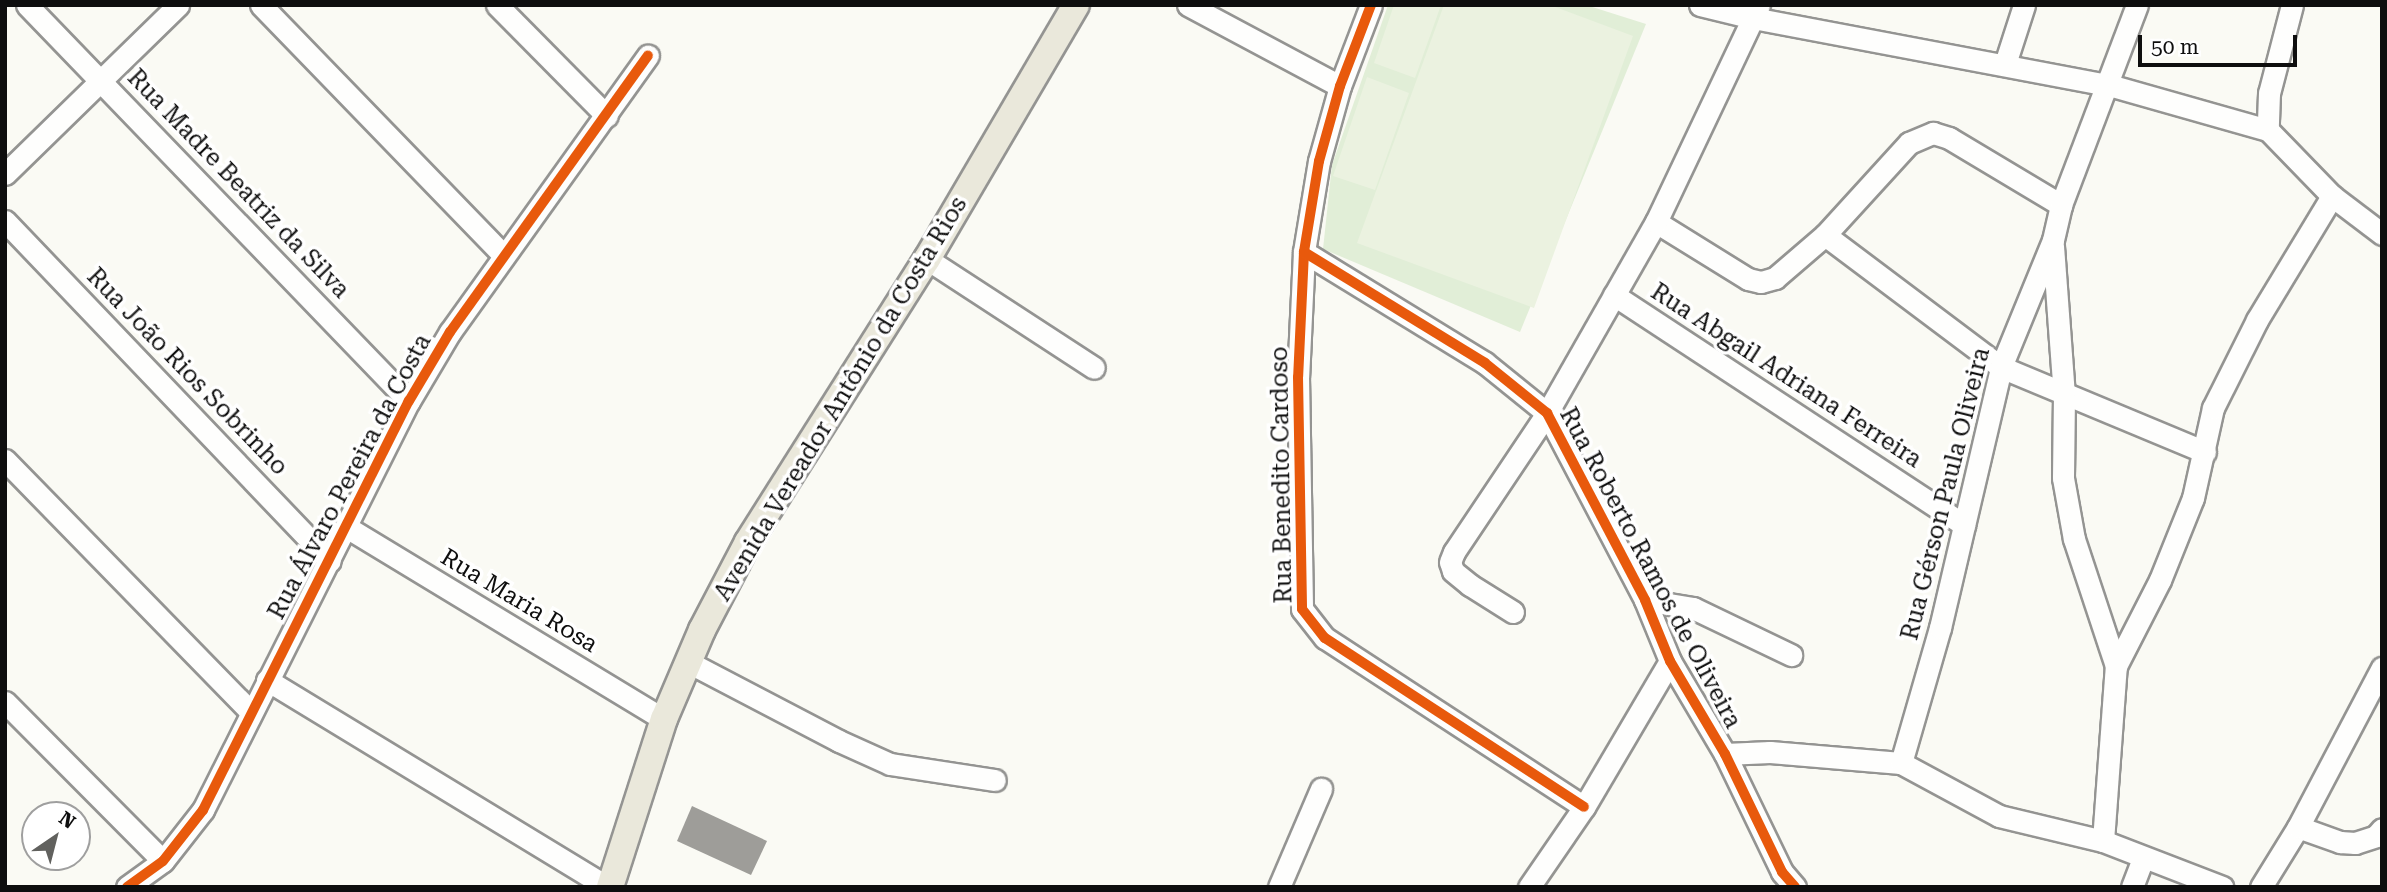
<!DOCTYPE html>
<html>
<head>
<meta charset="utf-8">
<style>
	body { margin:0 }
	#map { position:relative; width:2387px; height:892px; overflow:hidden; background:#fafaf4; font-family:"Roboto Serif",serif }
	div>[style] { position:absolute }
	.green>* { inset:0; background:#e1eed7 }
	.pitch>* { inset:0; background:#ebf2e0 }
	.building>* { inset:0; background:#9e9d99 }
	.roads { filter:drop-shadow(2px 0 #949492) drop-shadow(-2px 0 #949492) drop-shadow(0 2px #949492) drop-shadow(0 -2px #949492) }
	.minor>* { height:21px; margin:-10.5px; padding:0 10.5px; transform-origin:10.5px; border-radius:10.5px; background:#fefefd }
	.major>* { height:26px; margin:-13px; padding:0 13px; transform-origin:13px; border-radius:13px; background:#eae8db }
	.cycleway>* { height:10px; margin:-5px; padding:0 5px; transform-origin:5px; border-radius:5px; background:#e8590c }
	span { translate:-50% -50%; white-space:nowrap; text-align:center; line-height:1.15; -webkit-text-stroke:7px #fff; paint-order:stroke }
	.street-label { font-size:24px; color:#0e0e0e }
	.frame { position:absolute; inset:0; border:7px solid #0e0e0e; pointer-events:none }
	.north { position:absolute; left:21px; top:801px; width:70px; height:70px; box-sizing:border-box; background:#fff; border:2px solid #9f9f9f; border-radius:50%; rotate:35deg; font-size:19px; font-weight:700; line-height:28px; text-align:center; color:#0e0e0e }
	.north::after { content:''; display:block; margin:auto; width:24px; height:32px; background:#61615e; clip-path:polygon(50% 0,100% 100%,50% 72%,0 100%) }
	.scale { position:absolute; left:2138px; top:35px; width:159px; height:32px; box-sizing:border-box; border:4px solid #0e0e0e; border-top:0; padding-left:9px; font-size:21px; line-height:24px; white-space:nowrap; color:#0e0e0e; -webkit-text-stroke:5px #fff; paint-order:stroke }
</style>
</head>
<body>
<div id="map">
	<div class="green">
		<i style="clip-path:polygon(1388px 5px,1586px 5px,1646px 24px,1520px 332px,1323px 249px,1332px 165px)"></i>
	</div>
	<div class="pitch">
		<i style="clip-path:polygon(1394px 5px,1441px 5px,1415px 78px,1374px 63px)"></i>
		<i style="clip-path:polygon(1444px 5px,1550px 5px,1633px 36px,1534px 308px,1357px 243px)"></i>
		<i style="clip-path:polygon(1367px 77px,1409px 93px,1375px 190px,1333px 176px)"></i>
	</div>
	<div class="building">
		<i style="clip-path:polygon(692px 806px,767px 841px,751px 875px,677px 841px)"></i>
	</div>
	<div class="roads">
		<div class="minor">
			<i style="left:27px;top:5px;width:550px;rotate:46.03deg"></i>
			<i style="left:261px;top:5px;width:348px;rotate:45.9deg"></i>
			<i style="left:497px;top:5px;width:156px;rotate:45.3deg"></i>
			<i style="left:1188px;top:5px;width:172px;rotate:28.1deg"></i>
			<i style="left:1371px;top:5px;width:87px;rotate:110.9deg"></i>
			<i style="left:1340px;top:86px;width:78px;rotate:105.6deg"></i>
			<i style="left:1319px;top:161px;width:92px;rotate:99.4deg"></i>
			<i style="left:1304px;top:252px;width:125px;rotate:92.7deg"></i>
			<i style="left:1298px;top:377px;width:232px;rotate:89deg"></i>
			<i style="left:1302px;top:609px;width:37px;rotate:52deg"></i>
			<i style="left:1325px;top:638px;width:309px;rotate:33.1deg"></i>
			<i style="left:1700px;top:5px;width:55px;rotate:13.8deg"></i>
			<i style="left:1753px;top:18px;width:362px;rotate:10.7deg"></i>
			<i style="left:2109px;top:85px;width:165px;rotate:15.8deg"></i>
			<i style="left:2292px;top:5px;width:91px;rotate:104.6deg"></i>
			<i style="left:2269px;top:93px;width:37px;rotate:92deg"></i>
			<i style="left:2268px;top:130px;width:92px;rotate:45.9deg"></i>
			<i style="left:2332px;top:196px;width:63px;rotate:37.2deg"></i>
			<i style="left:2005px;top:64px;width:62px;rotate:-72.1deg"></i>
			<i style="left:5px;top:174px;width:242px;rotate:-44.3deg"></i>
			<i style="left:5px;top:221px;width:470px;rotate:46.3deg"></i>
			<i style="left:1656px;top:222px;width:108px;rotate:31.8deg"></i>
			<i style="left:1748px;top:279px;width:13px;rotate:13deg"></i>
			<i style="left:1761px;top:282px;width:15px;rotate:-16deg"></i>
			<i style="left:1775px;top:278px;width:66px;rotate:-40.7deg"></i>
			<i style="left:1825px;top:235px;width:125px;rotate:-47.6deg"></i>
			<i style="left:1909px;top:143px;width:26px;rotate:-23deg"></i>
			<i style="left:1933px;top:133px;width:17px;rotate:17deg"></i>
			<i style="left:1949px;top:138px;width:131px;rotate:30.9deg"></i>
			<i style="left:1825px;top:235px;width:220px;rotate:36.9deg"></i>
			<i style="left:2001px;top:367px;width:221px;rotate:22.6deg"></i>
			<i style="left:2053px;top:246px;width:149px;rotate:85.8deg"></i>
			<i style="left:2064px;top:395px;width:83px;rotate:90.7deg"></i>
			<i style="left:2063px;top:478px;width:62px;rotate:79.8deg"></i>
			<i style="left:2074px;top:539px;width:134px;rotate:71.7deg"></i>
			<i style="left:1304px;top:252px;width:212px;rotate:31.5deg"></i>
			<i style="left:1485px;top:363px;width:80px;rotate:38.9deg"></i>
			<i style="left:1547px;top:413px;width:211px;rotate:62.3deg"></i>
			<i style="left:1645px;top:600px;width:66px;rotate:67.7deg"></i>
			<i style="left:1670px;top:661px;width:108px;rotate:59.4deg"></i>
			<i style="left:1725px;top:754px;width:131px;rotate:64.2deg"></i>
			<i style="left:1782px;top:872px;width:20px;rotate:49deg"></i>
			<i style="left:927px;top:259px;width:199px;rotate:33.1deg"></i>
			<i style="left:1614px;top:295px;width:419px;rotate:33.3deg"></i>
			<i style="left:5px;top:460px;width:352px;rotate:45.7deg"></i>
			<i style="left:348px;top:528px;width:369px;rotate:31.2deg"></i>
			<i style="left:1645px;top:600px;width:49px;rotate:9.5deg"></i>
			<i style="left:1693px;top:608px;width:109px;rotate:25.6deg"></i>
			<i style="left:1513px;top:612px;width:51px;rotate:-147.9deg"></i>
			<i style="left:1470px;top:585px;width:22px;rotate:-141deg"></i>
			<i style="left:1453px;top:571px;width:9px;rotate:-108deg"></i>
			<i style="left:1450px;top:562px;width:11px;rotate:-68deg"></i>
			<i style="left:1454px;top:552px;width:167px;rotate:-56.2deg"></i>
			<i style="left:1547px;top:413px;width:220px;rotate:-60.3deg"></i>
			<i style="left:1656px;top:222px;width:240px;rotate:-64.6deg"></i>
			<i style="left:688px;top:662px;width:170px;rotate:27.6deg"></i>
			<i style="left:839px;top:741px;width:56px;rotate:24.3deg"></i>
			<i style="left:890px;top:764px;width:106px;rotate:8.7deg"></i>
			<i style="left:267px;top:680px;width:399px;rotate:31.3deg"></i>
			<i style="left:5px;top:702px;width:224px;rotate:45.2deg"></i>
			<i style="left:1725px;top:754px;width:45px;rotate:-2.5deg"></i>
			<i style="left:1770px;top:752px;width:131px;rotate:4.8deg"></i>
			<i style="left:1901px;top:763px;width:111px;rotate:28.4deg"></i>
			<i style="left:1999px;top:816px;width:107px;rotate:13.5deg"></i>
			<i style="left:2103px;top:841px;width:128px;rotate:21.1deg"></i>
			<i style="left:1901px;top:763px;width:141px;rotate:-73.9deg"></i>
			<i style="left:1940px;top:628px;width:268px;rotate:-76.8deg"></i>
			<i style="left:2001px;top:367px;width:137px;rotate:-67.7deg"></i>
			<i style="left:2053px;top:240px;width:36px;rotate:-77deg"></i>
			<i style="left:2061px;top:205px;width:214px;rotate:-69.2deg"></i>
			<i style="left:2298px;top:827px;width:45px;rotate:19.7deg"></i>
			<i style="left:2340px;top:842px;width:15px;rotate:4deg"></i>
			<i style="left:2355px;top:843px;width:22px;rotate:-18deg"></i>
			<i style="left:2376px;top:836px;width:9px;rotate:-49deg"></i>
			<i style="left:2103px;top:841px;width:175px;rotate:-85.8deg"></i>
			<i style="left:2116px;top:666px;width:97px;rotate:-62.9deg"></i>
			<i style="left:2160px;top:580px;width:88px;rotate:-68.1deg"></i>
			<i style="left:2193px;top:498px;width:92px;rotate:-77.5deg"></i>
			<i style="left:2213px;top:408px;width:98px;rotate:-63.4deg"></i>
			<i style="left:2257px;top:320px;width:145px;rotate:-58.8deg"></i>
			<i style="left:127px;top:887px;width:44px;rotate:-35.8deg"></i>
			<i style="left:163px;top:861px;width:65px;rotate:-51.9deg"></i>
			<i style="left:203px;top:810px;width:458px;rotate:-63.3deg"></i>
			<i style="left:409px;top:401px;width:80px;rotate:-59.3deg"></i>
			<i style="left:450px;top:332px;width:340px;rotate:-54.4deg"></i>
			<i style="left:1279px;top:887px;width:107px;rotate:-66.8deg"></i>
			<i style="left:1529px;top:887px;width:97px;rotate:-55.5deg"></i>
			<i style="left:1584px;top:807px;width:169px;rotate:-59.5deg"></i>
			<i style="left:2132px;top:887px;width:30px;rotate:-69deg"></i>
			<i style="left:2261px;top:887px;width:70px;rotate:-58.3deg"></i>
			<i style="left:2298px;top:827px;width:180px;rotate:-62.2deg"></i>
		</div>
		<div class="major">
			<i style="left:610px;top:887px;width:176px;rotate:-72.2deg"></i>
			<i style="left:664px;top:719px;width:97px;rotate:-66.9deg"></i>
			<i style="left:702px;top:630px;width:99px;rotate:-62.4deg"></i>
			<i style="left:748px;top:542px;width:335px;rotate:-57.7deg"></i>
			<i style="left:927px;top:259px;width:294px;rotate:-59.6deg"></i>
		</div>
	</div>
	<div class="cycleway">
		<i style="left:1371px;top:5px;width:87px;rotate:110.9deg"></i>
		<i style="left:1340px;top:86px;width:78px;rotate:105.6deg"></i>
		<i style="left:1319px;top:161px;width:92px;rotate:99.4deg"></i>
		<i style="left:1304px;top:252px;width:125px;rotate:92.7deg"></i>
		<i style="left:1298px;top:377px;width:232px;rotate:89deg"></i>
		<i style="left:1302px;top:609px;width:37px;rotate:52deg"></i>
		<i style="left:1325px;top:638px;width:309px;rotate:33.1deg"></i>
		<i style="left:1304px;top:252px;width:212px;rotate:31.5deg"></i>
		<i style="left:1485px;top:363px;width:80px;rotate:38.9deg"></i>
		<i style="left:1547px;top:413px;width:211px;rotate:62.3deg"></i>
		<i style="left:1645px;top:600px;width:66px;rotate:67.7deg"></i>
		<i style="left:1670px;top:661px;width:108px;rotate:59.4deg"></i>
		<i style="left:1725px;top:754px;width:131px;rotate:64.2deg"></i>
		<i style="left:1782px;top:872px;width:20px;rotate:49deg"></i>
		<i style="left:127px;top:887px;width:44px;rotate:-35.8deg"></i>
		<i style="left:163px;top:861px;width:65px;rotate:-51.9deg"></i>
		<i style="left:203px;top:810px;width:458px;rotate:-63.3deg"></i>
		<i style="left:409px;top:401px;width:80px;rotate:-59.3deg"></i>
		<i style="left:450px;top:332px;width:340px;rotate:-54.4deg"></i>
	</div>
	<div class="street-label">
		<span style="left:238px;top:184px;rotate:46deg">Rua Madre Beatriz da Silva</span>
		<span style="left:187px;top:372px;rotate:46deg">Rua João Rios Sobrinho</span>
		<span style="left:1786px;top:376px;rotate:33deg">Rua Abgail Adriana Ferreira</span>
		<span style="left:841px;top:399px;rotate:-59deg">Avenida Vereador Antônio da Costa Rios</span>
		<span style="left:1282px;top:475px;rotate:-91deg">Rua Benedito Cardoso</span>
		<span style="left:350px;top:477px;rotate:-62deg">Rua Álvaro Pereira da Costa</span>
		<span style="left:1946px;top:494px;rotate:-76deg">Rua Gérson Paula Oliveira</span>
		<span style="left:1650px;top:568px;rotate:62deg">Rua Roberto Ramos de Oliveira</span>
		<span style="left:519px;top:601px;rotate:31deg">Rua Maria Rosa</span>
	</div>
	<div class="frame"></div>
	<div class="north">N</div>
	<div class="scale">50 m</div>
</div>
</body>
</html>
